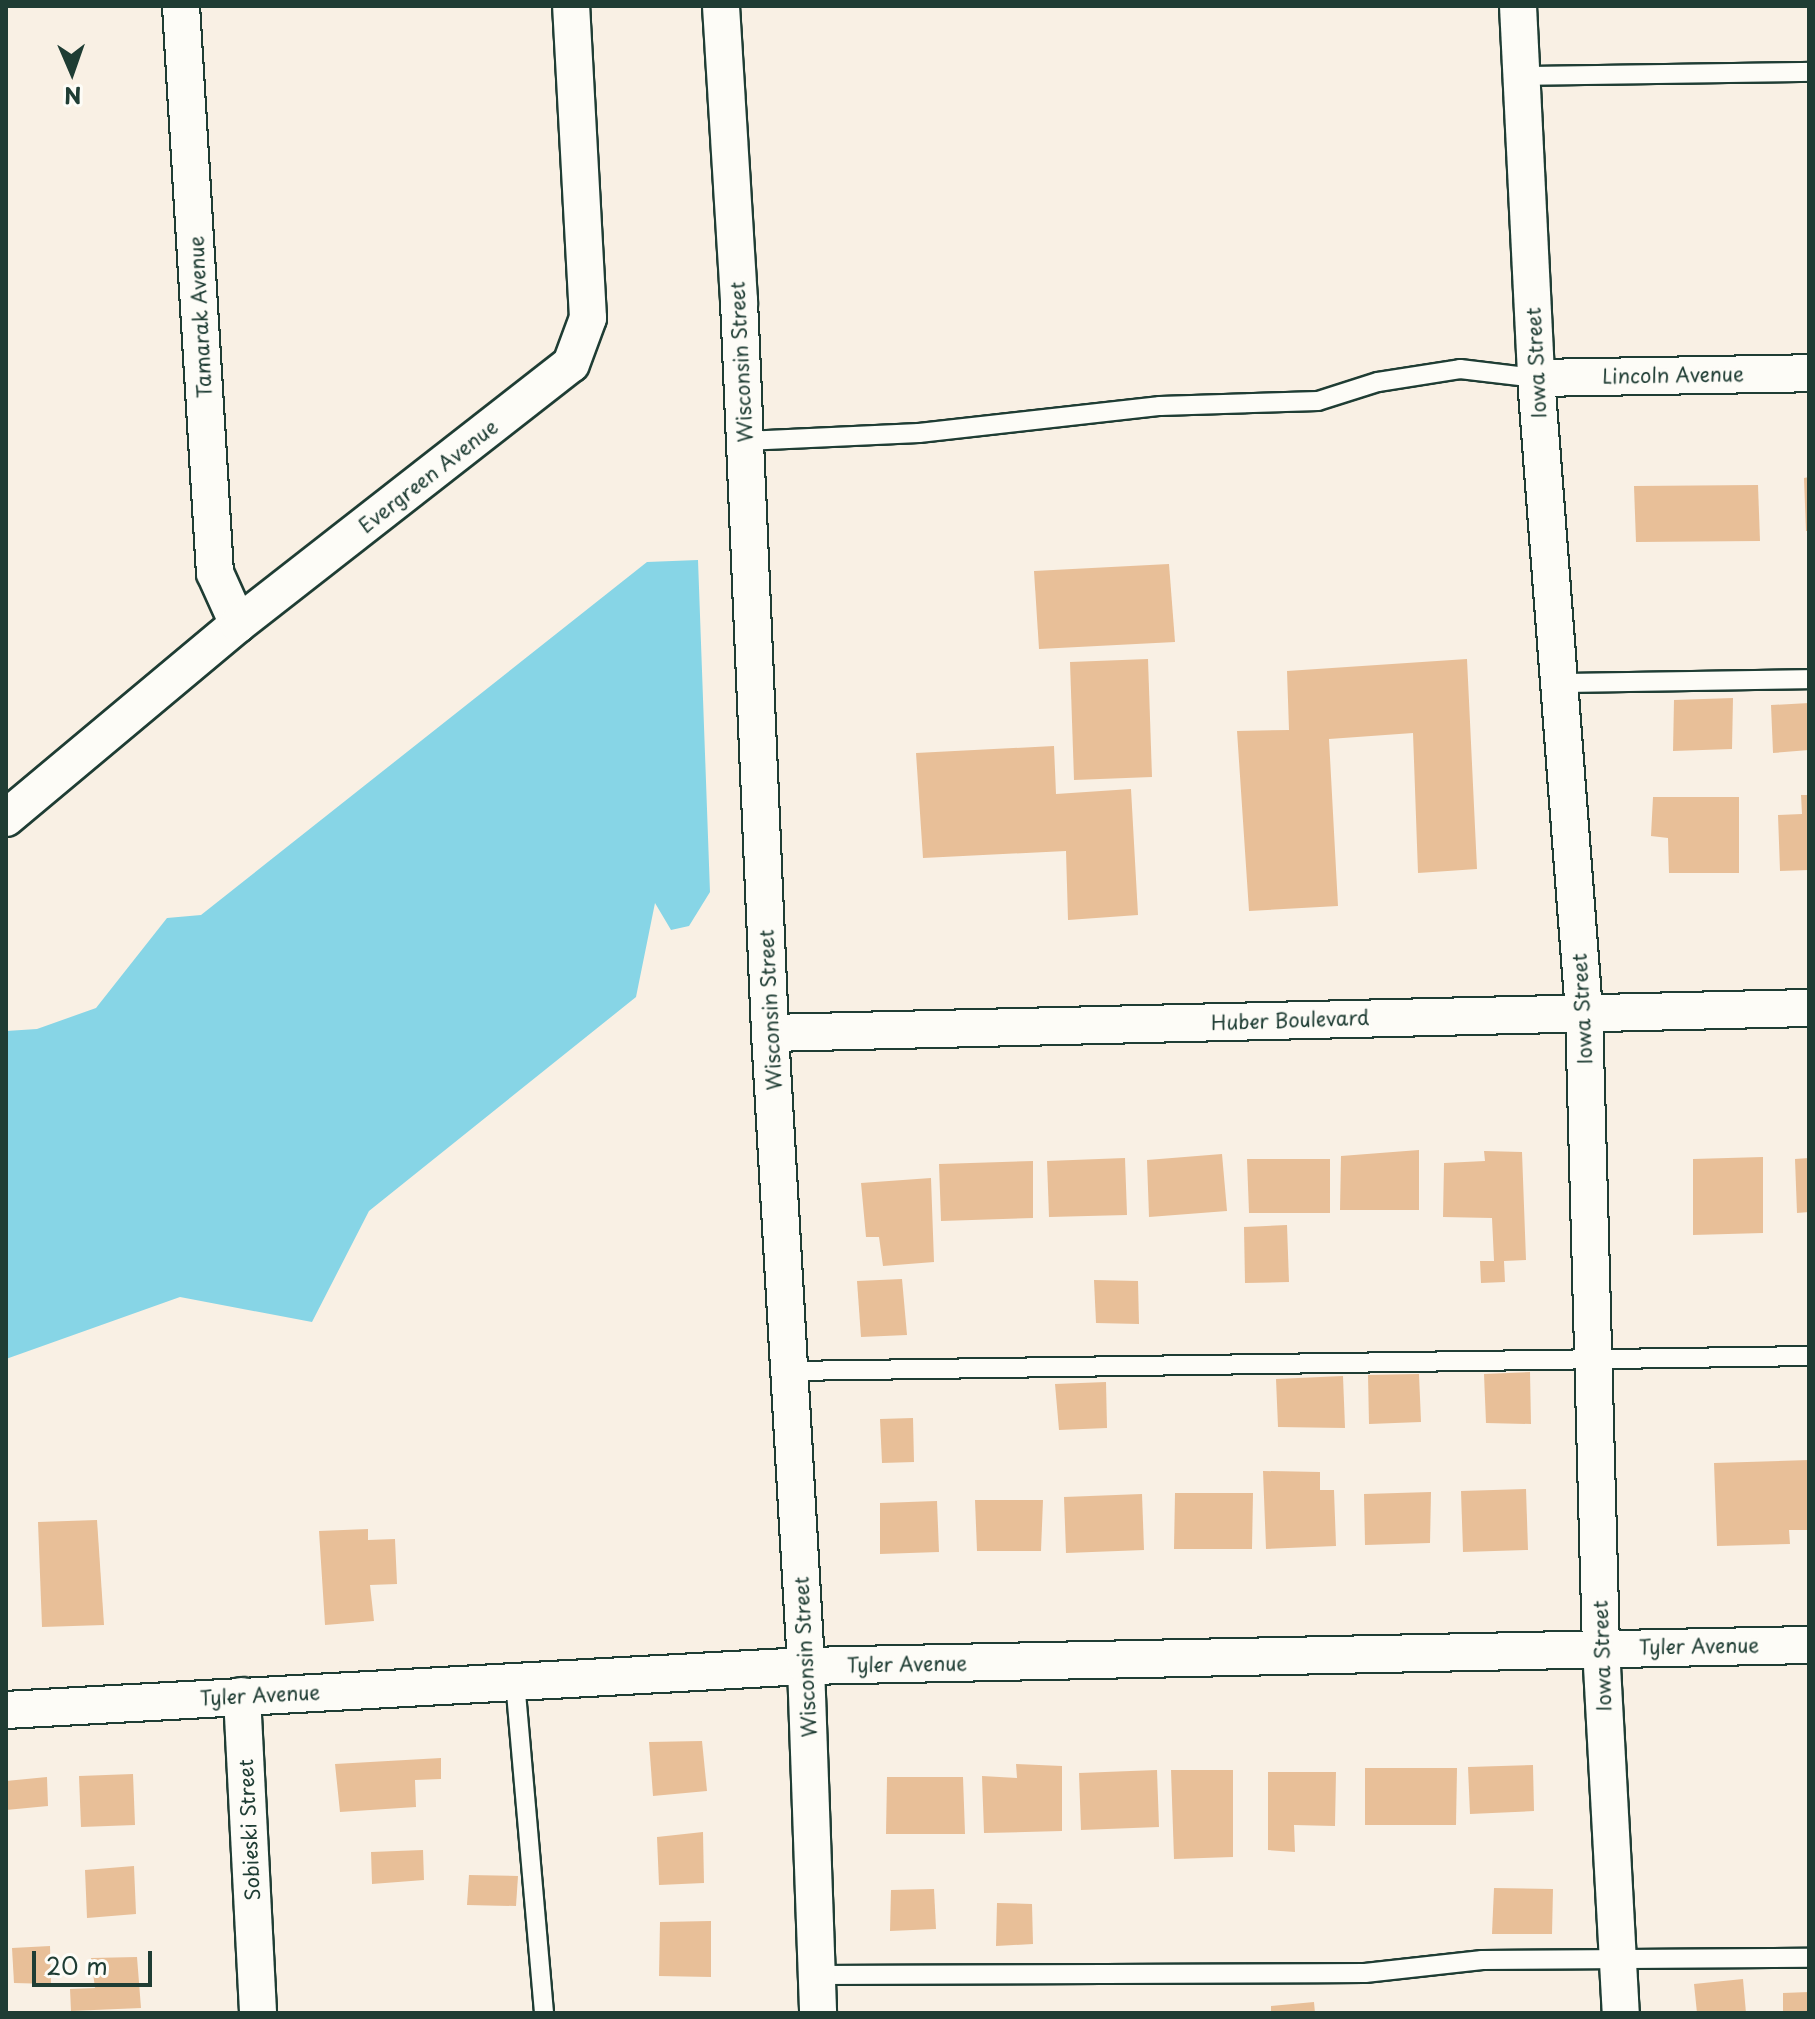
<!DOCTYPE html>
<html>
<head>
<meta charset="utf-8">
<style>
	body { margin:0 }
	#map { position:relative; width:1815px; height:2019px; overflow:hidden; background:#f9f0e4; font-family:"Playpen Sans",sans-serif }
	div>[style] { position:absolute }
	.water>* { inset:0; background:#87d5e6 }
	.building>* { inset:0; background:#e8bf98 }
	.roads { filter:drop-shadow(2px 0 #1f3d34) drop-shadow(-2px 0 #1f3d34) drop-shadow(0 2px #1f3d34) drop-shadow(0 -2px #1f3d34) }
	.service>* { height:18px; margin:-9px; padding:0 9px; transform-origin:9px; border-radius:9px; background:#fdfcf7 }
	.minor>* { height:36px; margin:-18px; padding:0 18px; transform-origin:18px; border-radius:18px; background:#fdfcf7 }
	span { translate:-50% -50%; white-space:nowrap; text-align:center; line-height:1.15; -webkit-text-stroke:6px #fdfcf7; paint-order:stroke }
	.street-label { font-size:20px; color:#1f3d34 }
	.frame { position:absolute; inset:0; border:8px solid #1f3d34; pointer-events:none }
	.north { position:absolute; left:32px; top:32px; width:80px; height:80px; -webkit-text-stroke:6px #fdfcf7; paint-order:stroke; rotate:178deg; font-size:22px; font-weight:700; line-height:32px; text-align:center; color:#1f3d34 }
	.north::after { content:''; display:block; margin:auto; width:28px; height:36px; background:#1f3d34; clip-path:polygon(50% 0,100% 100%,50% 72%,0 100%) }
	.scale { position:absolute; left:32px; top:1951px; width:120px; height:36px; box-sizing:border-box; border:4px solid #1f3d34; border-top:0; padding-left:10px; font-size:24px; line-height:28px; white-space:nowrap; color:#1f3d34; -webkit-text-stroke:6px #fdfcf7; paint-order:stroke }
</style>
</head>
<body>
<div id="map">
	<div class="water">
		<i style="clip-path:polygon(698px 560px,710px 892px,689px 926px,671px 930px,655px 903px,636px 997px,369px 1211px,312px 1322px,180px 1297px,6px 1359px,6px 1031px,37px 1029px,96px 1008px,167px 918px,201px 915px,647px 562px)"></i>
	</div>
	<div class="building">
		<i style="clip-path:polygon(1809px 477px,1809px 531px,1806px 531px,1804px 478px)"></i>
		<i style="clip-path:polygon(1758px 485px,1760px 541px,1636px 542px,1634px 486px)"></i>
		<i style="clip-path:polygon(1169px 564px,1175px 642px,1039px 649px,1034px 571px)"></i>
		<i style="clip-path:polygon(1148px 659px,1152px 777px,1074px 780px,1070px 662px)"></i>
		<i style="clip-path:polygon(1467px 659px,1477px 869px,1418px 873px,1413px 733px,1329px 739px,1338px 906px,1249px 911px,1237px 731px,1289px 730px,1287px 671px)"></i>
		<i style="clip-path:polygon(1733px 698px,1732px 749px,1673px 751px,1674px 700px)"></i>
		<i style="clip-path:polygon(1809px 703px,1809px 750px,1773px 753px,1771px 705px)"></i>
		<i style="clip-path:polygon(1054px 746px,1056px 794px,1131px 789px,1138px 915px,1068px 920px,1066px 851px,923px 858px,916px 753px)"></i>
		<i style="clip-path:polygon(1801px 795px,1809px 795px,1809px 870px,1780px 871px,1778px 815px,1802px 814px)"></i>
		<i style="clip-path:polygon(1653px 797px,1739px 797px,1739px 873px,1669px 873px,1668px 838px,1651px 836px)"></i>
		<i style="clip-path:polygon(1419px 1150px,1419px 1210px,1340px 1210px,1341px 1156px)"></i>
		<i style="clip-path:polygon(1484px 1151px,1522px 1152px,1526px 1260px,1504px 1261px,1505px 1282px,1481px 1283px,1480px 1261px,1494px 1261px,1492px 1218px,1443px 1217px,1444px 1163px,1485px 1161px)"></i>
		<i style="clip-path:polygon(1222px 1154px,1227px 1211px,1149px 1217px,1147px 1160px)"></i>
		<i style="clip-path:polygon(1763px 1157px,1763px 1233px,1693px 1235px,1693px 1159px)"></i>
		<i style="clip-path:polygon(1125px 1158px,1127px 1215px,1049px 1217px,1047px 1161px)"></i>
		<i style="clip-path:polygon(1809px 1158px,1809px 1212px,1797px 1213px,1795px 1159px)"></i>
		<i style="clip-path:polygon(1247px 1159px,1330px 1159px,1330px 1213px,1249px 1213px)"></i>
		<i style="clip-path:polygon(1033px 1161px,1033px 1218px,941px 1221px,939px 1164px)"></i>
		<i style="clip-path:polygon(931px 1178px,934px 1262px,883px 1266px,879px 1237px,866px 1237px,861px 1183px)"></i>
		<i style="clip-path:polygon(1287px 1225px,1289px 1282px,1245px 1283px,1244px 1227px)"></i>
		<i style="clip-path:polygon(902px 1279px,907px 1335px,861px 1337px,857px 1281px)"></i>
		<i style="clip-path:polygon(1094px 1280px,1138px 1281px,1139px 1324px,1096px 1323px)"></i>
		<i style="clip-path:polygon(1530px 1372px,1531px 1424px,1486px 1423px,1484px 1374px)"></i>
		<i style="clip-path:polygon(1419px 1374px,1421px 1422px,1369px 1424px,1368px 1375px)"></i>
		<i style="clip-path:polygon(1343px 1376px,1345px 1428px,1278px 1427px,1276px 1379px)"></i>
		<i style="clip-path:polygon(1106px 1382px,1107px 1428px,1059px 1430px,1055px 1384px)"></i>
		<i style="clip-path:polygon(913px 1418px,914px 1462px,882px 1463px,880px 1419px)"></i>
		<i style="clip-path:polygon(1809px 1460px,1809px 1530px,1789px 1530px,1790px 1544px,1717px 1546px,1714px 1463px)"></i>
		<i style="clip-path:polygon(1263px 1471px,1320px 1472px,1320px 1490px,1334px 1490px,1336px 1546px,1266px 1549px)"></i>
		<i style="clip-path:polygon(1526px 1489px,1528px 1550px,1463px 1552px,1461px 1491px)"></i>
		<i style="clip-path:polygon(1431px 1492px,1430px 1543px,1365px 1545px,1364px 1494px)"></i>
		<i style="clip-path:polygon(1175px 1493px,1253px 1493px,1252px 1549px,1174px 1549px)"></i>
		<i style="clip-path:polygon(1142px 1494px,1144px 1550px,1066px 1553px,1064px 1497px)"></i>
		<i style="clip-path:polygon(975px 1500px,1043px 1500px,1041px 1551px,977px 1551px)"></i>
		<i style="clip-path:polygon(937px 1501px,939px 1552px,880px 1554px,880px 1503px)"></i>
		<i style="clip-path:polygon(97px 1520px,104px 1625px,42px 1627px,38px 1522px)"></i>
		<i style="clip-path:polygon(368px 1529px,368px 1540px,395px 1539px,397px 1584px,370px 1585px,374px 1621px,325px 1625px,319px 1531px)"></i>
		<i style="clip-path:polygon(702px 1741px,707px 1791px,653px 1796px,649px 1742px)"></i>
		<i style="clip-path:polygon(441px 1758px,441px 1779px,415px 1780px,416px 1807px,340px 1812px,335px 1764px)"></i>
		<i style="clip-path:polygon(1016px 1764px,1062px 1766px,1062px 1831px,984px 1833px,982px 1776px,1017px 1778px)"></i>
		<i style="clip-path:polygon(1533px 1765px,1534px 1811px,1470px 1814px,1468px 1767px)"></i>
		<i style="clip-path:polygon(1365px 1768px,1457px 1768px,1456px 1825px,1365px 1825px)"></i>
		<i style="clip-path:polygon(1157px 1770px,1159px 1827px,1081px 1830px,1079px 1773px)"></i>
		<i style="clip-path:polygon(1171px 1770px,1233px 1770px,1233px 1857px,1174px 1859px)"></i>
		<i style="clip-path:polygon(1268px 1772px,1336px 1772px,1335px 1826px,1294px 1825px,1295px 1852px,1268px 1850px)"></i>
		<i style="clip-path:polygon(133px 1774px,135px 1825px,81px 1827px,79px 1776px)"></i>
		<i style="clip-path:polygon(47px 1777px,48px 1806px,6px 1810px,6px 1781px)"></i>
		<i style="clip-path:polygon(887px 1777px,963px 1777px,965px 1834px,886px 1834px)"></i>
		<i style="clip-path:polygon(703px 1832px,704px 1883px,659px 1885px,657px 1837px)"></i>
		<i style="clip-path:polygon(423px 1850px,424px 1880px,372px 1884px,371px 1852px)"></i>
		<i style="clip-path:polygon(134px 1866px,136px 1914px,87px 1918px,85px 1870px)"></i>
		<i style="clip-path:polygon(469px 1875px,518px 1876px,516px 1906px,467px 1905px)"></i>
		<i style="clip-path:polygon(1494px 1888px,1553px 1889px,1552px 1934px,1492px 1934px)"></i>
		<i style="clip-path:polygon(934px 1889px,936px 1929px,890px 1931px,891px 1890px)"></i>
		<i style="clip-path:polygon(997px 1903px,1032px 1904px,1033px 1944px,996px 1946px)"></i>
		<i style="clip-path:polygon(711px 1921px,711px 1977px,659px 1976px,660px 1922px)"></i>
		<i style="clip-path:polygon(50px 1946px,51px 1984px,14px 1983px,12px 1948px)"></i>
		<i style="clip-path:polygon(137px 1957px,141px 2008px,71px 2011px,70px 1989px,95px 1988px,91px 1958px)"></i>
		<i style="clip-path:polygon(1743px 1979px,1746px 2013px,1697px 2013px,1694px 1984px)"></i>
		<i style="clip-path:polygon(1809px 1992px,1809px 2013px,1783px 2013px,1783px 1993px)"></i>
		<i style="clip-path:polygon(1314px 2002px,1315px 2013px,1271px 2013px,1271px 2006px)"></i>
	</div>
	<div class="roads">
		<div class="service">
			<i style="left:1522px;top:76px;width:287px;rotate:-0.8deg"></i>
			<i style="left:745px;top:441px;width:174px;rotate:-2.6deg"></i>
			<i style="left:919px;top:433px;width:243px;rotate:-6.4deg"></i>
			<i style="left:1160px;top:406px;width:158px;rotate:-1.8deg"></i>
			<i style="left:1318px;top:401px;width:63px;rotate:-17.6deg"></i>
			<i style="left:1378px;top:382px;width:83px;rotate:-9deg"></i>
			<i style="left:1460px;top:369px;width:77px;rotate:6.8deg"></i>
			<i style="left:1559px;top:683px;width:250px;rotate:-0.9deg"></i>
			<i style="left:789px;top:1371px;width:1020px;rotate:-0.84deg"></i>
			<i style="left:515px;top:1681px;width:333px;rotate:85deg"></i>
			<i style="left:817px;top:1975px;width:548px;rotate:-0.21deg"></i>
			<i style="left:1365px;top:1973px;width:118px;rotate:-6.3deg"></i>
			<i style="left:1482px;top:1960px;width:327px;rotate:-0.4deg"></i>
		</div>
		<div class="minor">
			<i style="left:181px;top:6px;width:568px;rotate:86.57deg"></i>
			<i style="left:215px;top:573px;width:56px;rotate:65.7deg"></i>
			<i style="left:721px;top:6px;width:296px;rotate:86.5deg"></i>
			<i style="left:739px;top:301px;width:733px;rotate:87.57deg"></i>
			<i style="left:770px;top:1033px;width:634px;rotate:86.74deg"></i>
			<i style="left:806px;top:1666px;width:347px;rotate:88deg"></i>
			<i style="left:1518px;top:6px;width:372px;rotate:87.2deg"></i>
			<i style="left:1536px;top:378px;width:636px;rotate:85.67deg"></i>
			<i style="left:1584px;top:1012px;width:636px;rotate:88.47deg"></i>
			<i style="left:1601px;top:1648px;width:366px;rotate:86.9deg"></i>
			<i style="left:1536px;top:378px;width:273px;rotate:-1deg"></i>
			<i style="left:6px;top:818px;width:302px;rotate:-39.9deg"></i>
			<i style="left:238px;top:624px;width:422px;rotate:-38deg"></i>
			<i style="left:571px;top:364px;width:49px;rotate:-69.7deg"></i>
			<i style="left:588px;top:318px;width:312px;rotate:-93.1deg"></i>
			<i style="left:770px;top:1033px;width:1039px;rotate:-1.38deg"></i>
			<i style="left:242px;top:1696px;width:317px;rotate:87.1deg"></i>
			<i style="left:6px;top:1710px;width:801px;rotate:-3.15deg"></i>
			<i style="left:806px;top:1666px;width:1003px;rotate:-1.2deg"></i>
		</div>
	</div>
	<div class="street-label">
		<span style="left:200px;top:317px;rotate:-93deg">Tamarak Avenue</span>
		<span style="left:741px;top:362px;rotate:-93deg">Wisconsin Street</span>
		<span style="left:1536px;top:363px;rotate:-93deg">Iowa Street</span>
		<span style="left:1673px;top:375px;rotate:-1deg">Lincoln Avenue</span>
		<span style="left:428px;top:476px;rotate:-38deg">Evergreen Avenue</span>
		<span style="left:1582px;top:1009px;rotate:-93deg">Iowa Street</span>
		<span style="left:770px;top:1010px;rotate:-93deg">Wisconsin Street</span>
		<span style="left:1290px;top:1020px;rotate:-2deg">Huber Boulevard</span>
		<span style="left:1699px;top:1646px;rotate:-1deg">Tyler Avenue</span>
		<span style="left:1602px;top:1656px;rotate:-92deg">Iowa Street</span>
		<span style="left:805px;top:1657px;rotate:-93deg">Wisconsin Street</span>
		<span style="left:907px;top:1664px;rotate:-1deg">Tyler Avenue</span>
		<span style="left:260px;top:1695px;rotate:-3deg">Tyler Avenue</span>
		<span style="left:249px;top:1830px;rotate:-93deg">Sobieski Street</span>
	</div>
	<div class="frame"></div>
	<div class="north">N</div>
	<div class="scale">20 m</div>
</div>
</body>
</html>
